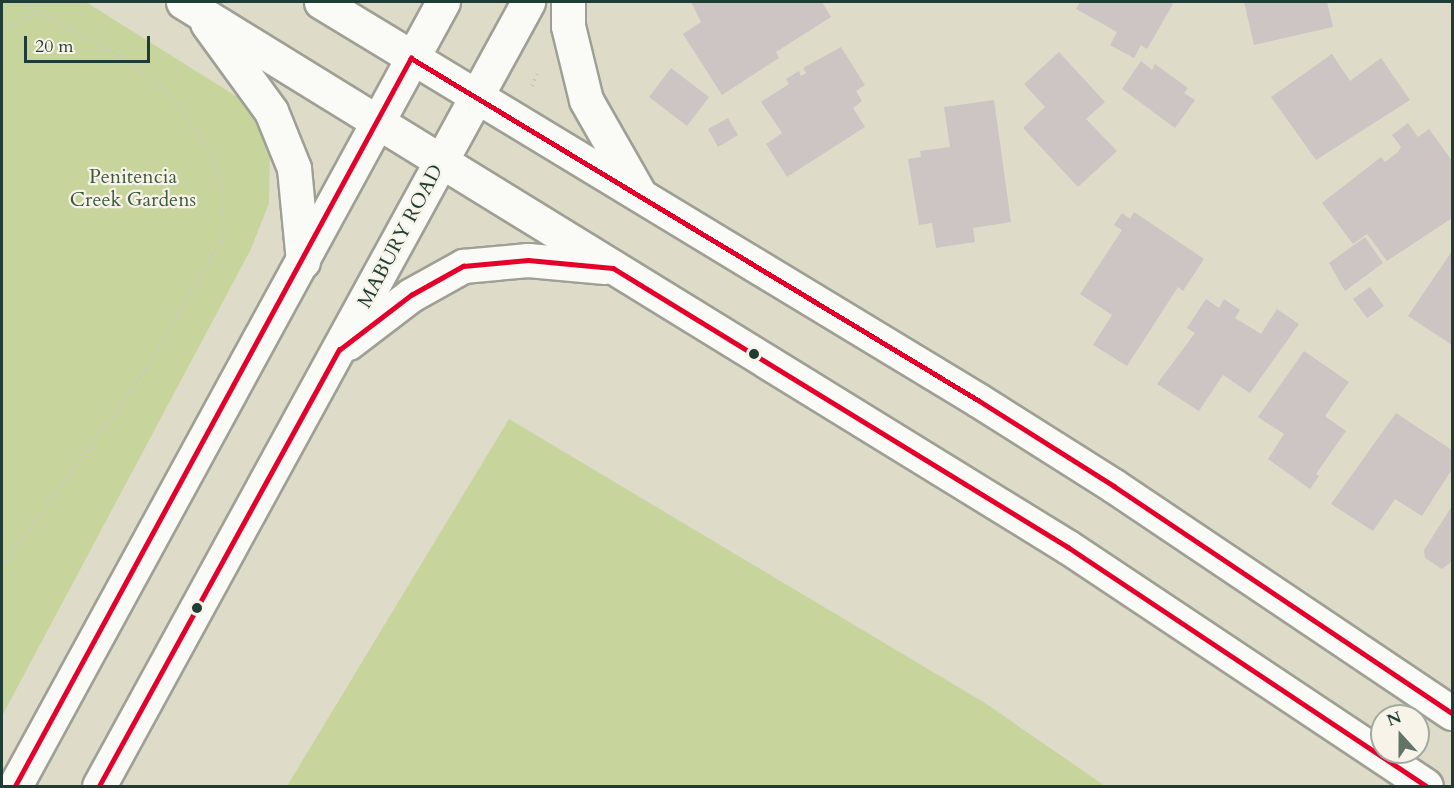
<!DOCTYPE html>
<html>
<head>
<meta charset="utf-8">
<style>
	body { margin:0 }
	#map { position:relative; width:1454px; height:788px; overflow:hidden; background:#dfdbc9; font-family:Cardo,serif }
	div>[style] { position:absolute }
	.green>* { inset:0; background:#c7d59c }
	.building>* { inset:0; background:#cdc4c4 }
	.path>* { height:4px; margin-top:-2px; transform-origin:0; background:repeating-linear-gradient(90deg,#c8c9c4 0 1.5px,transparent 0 6px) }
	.roads { filter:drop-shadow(2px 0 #9fa095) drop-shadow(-2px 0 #9fa095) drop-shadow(0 2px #9fa095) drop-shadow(0 -2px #9fa095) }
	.major>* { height:33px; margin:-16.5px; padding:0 16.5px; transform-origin:16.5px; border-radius:16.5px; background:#fafaf7 }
	.bus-1>* { height:4.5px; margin:-2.25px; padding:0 2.25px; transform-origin:2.25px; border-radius:2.25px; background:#e4002b }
	.dots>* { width:16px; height:16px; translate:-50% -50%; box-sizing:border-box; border:3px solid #f7f3e8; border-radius:50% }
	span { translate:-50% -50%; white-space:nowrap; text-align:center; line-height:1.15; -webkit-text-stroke:4.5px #f7f3e8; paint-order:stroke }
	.park-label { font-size:20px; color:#3d5a41 }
	.street-label { font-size:20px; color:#1f3d34 }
	.frame { position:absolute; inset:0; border:3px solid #1f3d34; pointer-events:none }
	.north { position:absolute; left:1370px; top:704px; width:60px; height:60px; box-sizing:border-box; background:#f7f3e8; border:2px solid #a1aaa0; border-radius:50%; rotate:339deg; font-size:16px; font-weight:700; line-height:24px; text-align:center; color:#1f3d34 }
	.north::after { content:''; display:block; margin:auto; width:21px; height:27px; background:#627468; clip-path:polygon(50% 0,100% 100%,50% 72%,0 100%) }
	.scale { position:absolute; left:24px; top:36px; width:126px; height:27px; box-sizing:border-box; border:3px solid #1f3d34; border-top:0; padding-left:8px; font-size:18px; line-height:21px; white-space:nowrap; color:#1f3d34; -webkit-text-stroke:4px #f7f3e8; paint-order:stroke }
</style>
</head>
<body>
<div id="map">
	<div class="green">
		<i style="clip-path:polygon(2px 2px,86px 2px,242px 100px,270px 149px,269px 203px,251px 249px,2px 716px)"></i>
		<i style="clip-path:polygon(509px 419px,985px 703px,1105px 786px,287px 786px)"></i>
	</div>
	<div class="building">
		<i style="clip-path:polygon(691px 2px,822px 2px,831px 17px,776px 52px,779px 58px,722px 95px,683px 34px,701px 22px)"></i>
		<i style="clip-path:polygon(1080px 2px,1169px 2px,1173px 4px,1147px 49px,1141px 45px,1134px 58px,1110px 45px,1117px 32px,1076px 9px)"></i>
		<i style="clip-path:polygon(1244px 2px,1327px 2px,1333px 27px,1254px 45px)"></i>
		<i style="clip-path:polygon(841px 47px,865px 85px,856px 91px,862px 101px,853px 108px,865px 127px,787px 177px,766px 144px,782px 133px,761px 102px,789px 84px,786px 79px,799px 71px,801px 76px,806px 73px,803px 68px)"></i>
		<i style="clip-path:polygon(1059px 52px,1105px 102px,1086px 119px,1117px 151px,1078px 187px,1023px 128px,1045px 107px,1024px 84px)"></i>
		<i style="clip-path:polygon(1332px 54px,1350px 81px,1381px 58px,1410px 100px,1316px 160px,1271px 97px)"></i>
		<i style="clip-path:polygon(1141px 61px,1152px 70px,1155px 64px,1188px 88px,1184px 93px,1195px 100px,1175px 128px,1122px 89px)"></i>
		<i style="clip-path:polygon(671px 68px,709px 97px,687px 126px,649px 97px)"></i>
		<i style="clip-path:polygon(994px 100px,1011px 222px,973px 228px,975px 242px,936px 248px,932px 223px,919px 225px,908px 159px,921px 157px,920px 151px,950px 147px,944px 107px)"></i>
		<i style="clip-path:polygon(728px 118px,738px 135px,718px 147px,708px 129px)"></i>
		<i style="clip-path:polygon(1408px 123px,1418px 137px,1429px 129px,1452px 161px,1452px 218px,1387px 261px,1367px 234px,1353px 244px,1322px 203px,1381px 157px,1385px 162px,1398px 152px,1401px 147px,1392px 135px)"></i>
		<i style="clip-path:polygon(1134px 212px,1204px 259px,1183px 291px,1178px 287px,1127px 366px,1093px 345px,1112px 315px,1080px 294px,1122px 230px,1114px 225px,1122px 213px,1130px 219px)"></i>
		<i style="clip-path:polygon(1365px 237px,1383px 263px,1345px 291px,1329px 263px)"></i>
		<i style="clip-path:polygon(1452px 251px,1452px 345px,1408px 316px)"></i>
		<i style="clip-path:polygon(1370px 287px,1384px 306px,1367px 318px,1353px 299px)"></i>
		<i style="clip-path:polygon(1206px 299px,1219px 308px,1224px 299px,1240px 310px,1235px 318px,1261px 334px,1277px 309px,1299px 324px,1250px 393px,1223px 375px,1199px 411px,1157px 384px,1195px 333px,1187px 328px)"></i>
		<i style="clip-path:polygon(1304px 351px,1349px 382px,1325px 416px,1346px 431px,1316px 474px,1319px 476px,1310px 489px,1268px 459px,1284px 434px,1258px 417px)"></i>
		<i style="clip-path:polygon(1396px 413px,1452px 450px,1452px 469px,1422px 516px,1395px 499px,1373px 531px,1331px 504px)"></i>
		<i style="clip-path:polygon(1452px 506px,1452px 561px,1442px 569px,1425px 558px,1424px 550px)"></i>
	</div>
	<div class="path">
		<i style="left:20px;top:2px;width:20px;rotate:27deg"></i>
		<i style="left:2px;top:31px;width:42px;rotate:-27.2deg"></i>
		<i style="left:39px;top:12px;width:96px;rotate:28.7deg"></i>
		<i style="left:123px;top:58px;width:54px;rotate:36.7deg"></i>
		<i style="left:166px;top:90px;width:53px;rotate:52.7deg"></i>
		<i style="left:198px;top:132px;width:57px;rotate:63.9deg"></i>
		<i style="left:223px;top:183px;width:51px;rotate:87.8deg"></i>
		<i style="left:225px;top:234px;width:160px;rotate:120.4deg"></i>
		<i style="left:144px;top:372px;width:240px;rotate:126.2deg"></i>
		<i style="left:532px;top:86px;width:13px;rotate:-67deg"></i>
	</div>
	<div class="roads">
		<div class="major">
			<i style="left:183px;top:2px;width:1039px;rotate:31.63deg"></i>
			<i style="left:1068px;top:547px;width:430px;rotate:33.7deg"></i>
			<i style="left:321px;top:2px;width:768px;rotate:31.21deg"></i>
			<i style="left:978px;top:400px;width:161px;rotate:32.3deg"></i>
			<i style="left:1114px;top:486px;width:407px;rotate:33.9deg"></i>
			<i style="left:568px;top:2px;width:24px;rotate:90deg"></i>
			<i style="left:568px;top:26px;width:76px;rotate:76.3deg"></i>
			<i style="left:586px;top:100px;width:105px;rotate:60.3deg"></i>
			<i style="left:207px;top:23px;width:109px;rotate:54deg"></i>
			<i style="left:271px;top:111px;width:61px;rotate:68deg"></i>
			<i style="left:294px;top:168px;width:94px;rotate:84.5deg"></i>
			<i style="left:348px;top:343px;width:79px;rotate:-37.3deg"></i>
			<i style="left:411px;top:295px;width:60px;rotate:-29.1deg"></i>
			<i style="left:463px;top:266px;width:65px;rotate:-5.3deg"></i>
			<i style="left:528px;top:260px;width:77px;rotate:5.2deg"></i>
			<i style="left:15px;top:786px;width:893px;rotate:-61.37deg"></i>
			<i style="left:99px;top:786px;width:894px;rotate:-61.31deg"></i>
		</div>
	</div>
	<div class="bus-1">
		<i style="left:411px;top:58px;width:662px;rotate:31.1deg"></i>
		<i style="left:978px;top:400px;width:161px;rotate:32.3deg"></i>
		<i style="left:1114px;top:486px;width:407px;rotate:33.9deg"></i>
		<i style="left:15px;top:786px;width:829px;rotate:-61.46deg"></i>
		<i style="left:99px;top:786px;width:498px;rotate:-61.2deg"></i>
		<i style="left:339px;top:350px;width:91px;rotate:-37.4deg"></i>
		<i style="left:411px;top:295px;width:60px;rotate:-29.1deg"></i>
		<i style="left:463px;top:266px;width:65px;rotate:-5.3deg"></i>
		<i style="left:528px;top:260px;width:85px;rotate:5.4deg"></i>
		<i style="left:613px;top:268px;width:534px;rotate:31.52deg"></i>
		<i style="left:1068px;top:547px;width:430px;rotate:33.7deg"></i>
	</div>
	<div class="dots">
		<i style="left:754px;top:354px;background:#1f3d34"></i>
		<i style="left:197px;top:608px;background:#1f3d34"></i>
	</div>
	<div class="park-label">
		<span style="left:133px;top:188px">Penitencia<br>Creek Gardens</span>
	</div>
	<div class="street-label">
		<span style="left:400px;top:236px;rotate:-62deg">MABURY ROAD</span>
	</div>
	<div class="frame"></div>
	<div class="north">N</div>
	<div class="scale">20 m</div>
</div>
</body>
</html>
